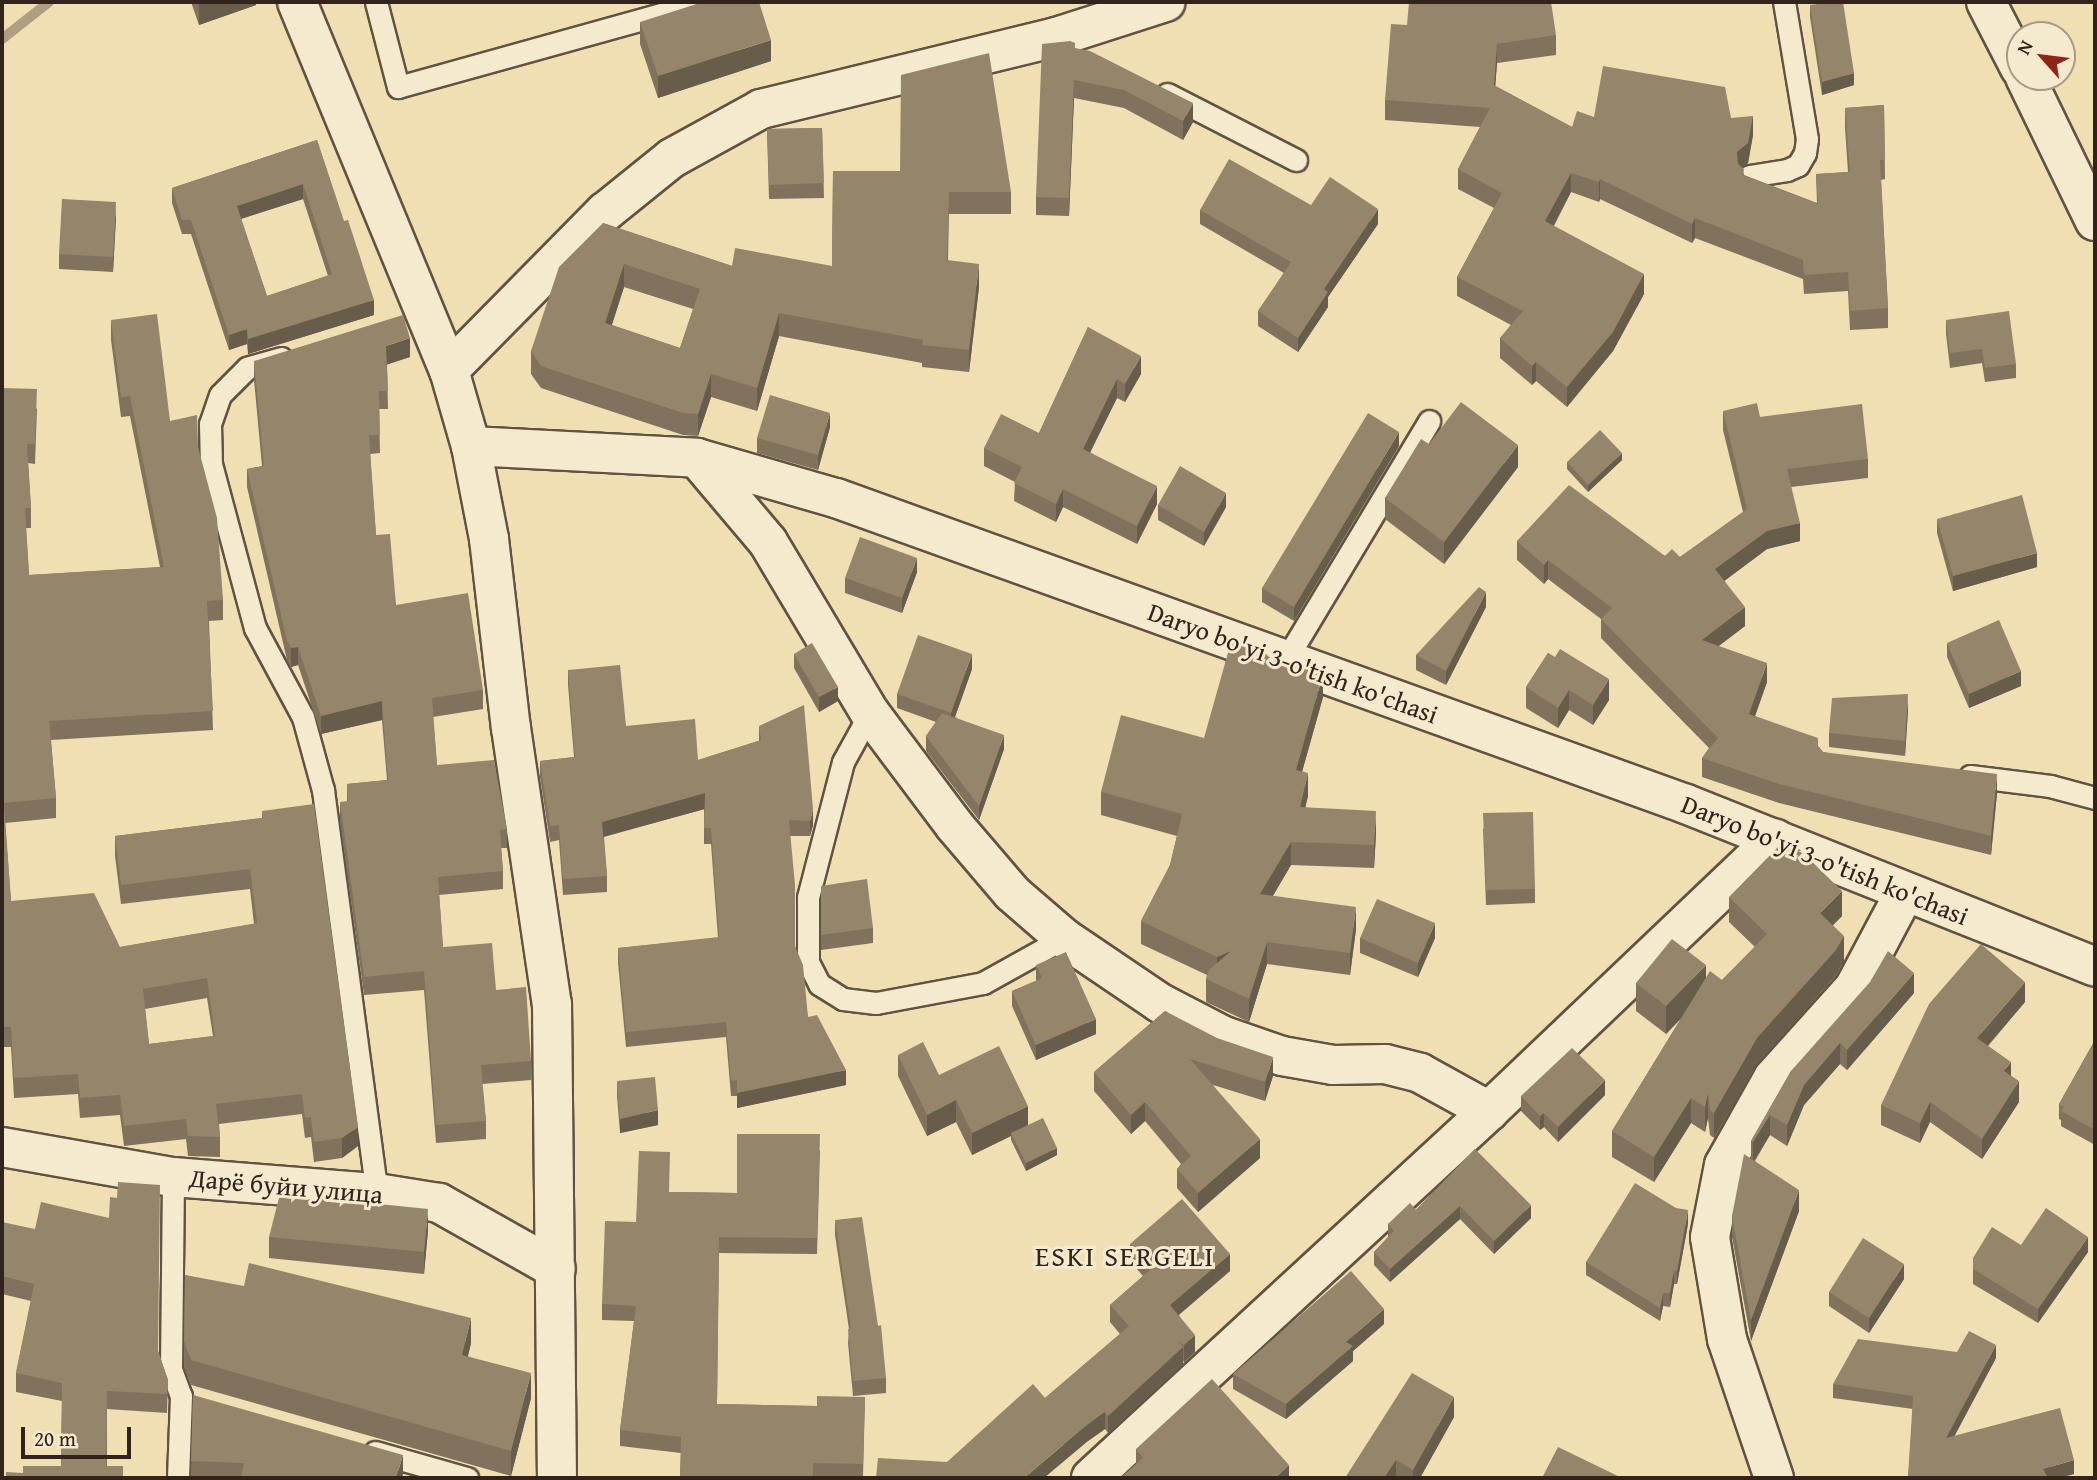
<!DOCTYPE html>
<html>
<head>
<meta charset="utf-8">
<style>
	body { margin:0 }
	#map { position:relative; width:2097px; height:1480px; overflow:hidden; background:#f0dfb3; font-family:"Gentium Book Plus",serif }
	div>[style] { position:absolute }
	.stream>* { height:10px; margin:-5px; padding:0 5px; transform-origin:5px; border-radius:5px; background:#af9f80 }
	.roads { filter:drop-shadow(2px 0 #625242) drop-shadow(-2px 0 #625242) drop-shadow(0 2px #625242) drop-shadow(0 -2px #625242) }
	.lane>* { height:21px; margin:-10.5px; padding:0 10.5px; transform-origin:10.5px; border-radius:10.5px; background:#f5eace }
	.street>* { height:38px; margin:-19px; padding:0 19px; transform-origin:19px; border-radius:19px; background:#f5eace }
	.secondary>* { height:38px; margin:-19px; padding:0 19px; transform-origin:19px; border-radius:19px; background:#f5eace }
	.wall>* { inset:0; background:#80725c }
	.shaded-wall>* { inset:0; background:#685d4b }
	.building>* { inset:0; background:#95856b }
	span { translate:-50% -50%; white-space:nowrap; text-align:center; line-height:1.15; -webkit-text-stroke:6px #f5eace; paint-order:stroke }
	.street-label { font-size:26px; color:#32231c }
	.neighbourhood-label { font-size:28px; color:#32231c; letter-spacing:2px }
	.frame { position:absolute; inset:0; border:4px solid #32231c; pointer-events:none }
	.north { position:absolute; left:2006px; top:21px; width:70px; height:70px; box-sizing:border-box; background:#f5eace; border:2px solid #a79a87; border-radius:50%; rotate:298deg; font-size:19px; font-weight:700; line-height:28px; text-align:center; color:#32231c }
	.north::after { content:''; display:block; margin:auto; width:24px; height:32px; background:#8f2418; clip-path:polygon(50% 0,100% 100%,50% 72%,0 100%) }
	.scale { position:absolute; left:21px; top:1427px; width:110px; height:32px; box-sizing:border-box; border:4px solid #32231c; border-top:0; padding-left:9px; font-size:21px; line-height:24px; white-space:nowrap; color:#32231c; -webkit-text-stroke:5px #f5eace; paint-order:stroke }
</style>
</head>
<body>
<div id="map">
	<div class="stream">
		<i style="left:2px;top:39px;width:60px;rotate:-38.2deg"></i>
	</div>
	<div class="roads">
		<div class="lane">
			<i style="left:376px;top:2px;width:88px;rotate:75.5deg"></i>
			<i style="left:398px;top:87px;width:306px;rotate:-15.5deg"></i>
			<i style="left:1167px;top:94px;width:145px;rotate:27.1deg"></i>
			<i style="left:1749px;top:176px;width:38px;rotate:-9deg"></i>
			<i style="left:1787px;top:170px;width:12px;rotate:-24deg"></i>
			<i style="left:1798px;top:165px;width:14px;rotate:-60deg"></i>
			<i style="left:1805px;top:153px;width:14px;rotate:-82deg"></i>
			<i style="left:1807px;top:139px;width:139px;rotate:-99.5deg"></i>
			<i style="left:281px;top:358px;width:35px;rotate:164deg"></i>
			<i style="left:247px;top:368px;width:38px;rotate:135deg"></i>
			<i style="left:220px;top:395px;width:31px;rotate:109deg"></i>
			<i style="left:210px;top:424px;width:40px;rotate:88.6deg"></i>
			<i style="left:211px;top:464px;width:170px;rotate:75deg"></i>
			<i style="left:255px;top:628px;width:101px;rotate:61.7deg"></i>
			<i style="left:303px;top:717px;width:76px;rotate:74.7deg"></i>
			<i style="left:323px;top:790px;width:407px;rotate:82.4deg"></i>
			<i style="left:1285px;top:661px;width:280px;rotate:-59deg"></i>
			<i style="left:870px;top:713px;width:56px;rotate:118.9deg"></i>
			<i style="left:843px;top:762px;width:139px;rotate:104.5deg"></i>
			<i style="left:808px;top:897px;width:65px;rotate:90deg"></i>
			<i style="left:808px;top:962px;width:25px;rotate:63deg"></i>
			<i style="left:819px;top:984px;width:28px;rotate:32deg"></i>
			<i style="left:843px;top:999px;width:33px;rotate:7deg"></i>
			<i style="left:876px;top:1003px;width:109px;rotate:-10.6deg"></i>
			<i style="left:983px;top:983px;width:93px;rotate:-29.1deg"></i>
			<i style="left:1970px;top:776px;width:81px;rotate:7.1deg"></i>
			<i style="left:2050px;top:786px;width:47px;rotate:14.9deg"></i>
			<i style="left:173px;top:1177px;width:192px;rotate:90.6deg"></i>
			<i style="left:171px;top:1369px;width:29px;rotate:70deg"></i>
			<i style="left:181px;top:1396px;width:82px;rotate:92.1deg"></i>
			<i style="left:375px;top:1452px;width:96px;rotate:15.8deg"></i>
		</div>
		<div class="street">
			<i style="left:1986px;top:2px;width:74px;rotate:62.7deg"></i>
			<i style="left:2025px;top:77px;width:160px;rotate:64.1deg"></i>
			<i style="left:449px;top:370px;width:222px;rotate:-45.4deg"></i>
			<i style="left:605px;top:212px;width:86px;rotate:-38.9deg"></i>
			<i style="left:672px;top:158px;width:102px;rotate:-28.8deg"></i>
			<i style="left:761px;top:109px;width:304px;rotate:-13.7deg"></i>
			<i style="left:1056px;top:37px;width:115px;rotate:-17.7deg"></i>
			<i style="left:471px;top:446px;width:226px;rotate:3deg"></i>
			<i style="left:697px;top:458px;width:145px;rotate:16.1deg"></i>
			<i style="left:836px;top:498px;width:903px;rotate:19.8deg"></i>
			<i style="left:1686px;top:804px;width:440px;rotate:21.7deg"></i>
			<i style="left:697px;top:458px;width:110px;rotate:49.8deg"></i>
			<i style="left:768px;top:542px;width:199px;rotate:59.2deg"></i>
			<i style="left:870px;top:713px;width:140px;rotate:53.1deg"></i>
			<i style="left:954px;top:825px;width:89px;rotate:49.5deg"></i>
			<i style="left:1012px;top:893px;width:69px;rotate:40.9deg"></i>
			<i style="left:1064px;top:938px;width:116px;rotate:34.1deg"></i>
			<i style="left:1160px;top:1003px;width:72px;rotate:27.3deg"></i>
			<i style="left:1224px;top:1036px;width:61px;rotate:19deg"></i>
			<i style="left:1282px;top:1056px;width:52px;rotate:10deg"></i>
			<i style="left:1333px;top:1065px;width:52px;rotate:-1.1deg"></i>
			<i style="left:1385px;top:1064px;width:36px;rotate:14deg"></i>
			<i style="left:1420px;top:1073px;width:79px;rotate:28.8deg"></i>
			<i style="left:2px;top:1147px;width:174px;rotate:10deg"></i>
			<i style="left:173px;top:1177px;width:205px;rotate:4.5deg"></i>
			<i style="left:377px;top:1193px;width:63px;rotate:9.2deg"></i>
			<i style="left:439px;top:1203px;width:134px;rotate:29.4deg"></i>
			<i style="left:1091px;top:1478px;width:541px;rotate:-42.68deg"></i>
			<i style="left:1489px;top:1111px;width:395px;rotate:-43.6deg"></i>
			<i style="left:1774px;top:1478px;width:147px;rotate:-108.7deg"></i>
			<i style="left:1727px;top:1339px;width:103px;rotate:-99.5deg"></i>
			<i style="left:1710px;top:1237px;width:73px;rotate:-79deg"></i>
			<i style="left:1724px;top:1165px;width:100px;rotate:-60.6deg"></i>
			<i style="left:1773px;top:1078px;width:121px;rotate:-48deg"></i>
			<i style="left:1854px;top:988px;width:109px;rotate:-62deg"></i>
		</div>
		<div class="secondary">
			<i style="left:297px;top:2px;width:398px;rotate:67.6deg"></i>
			<i style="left:449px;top:370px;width:79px;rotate:73.9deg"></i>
			<i style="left:471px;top:446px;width:95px;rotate:79deg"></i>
			<i style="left:489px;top:539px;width:190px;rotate:83.4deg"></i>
			<i style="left:511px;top:728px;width:279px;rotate:81.6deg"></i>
			<i style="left:552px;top:1004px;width:474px;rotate:89.4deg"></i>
		</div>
	</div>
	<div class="wall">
		<i style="clip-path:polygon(191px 2px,256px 2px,256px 5px,199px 25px)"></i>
		<i style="clip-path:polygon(1810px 5px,1854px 85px,1822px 95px,1810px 17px)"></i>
		<i style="clip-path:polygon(640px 22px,771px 61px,658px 98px,640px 44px)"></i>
		<i style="clip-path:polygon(1407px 25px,1556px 35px,1556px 55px,1497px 63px,1495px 86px,1572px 127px,1594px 117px,1731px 118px,1753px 135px,1748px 163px,1742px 167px,1744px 175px,1817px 203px,1816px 174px,1848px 172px,1845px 128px,1845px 108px,1884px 105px,1885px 179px,1881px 180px,1888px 308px,1888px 328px,1850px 330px,1848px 291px,1804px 294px,1803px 279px,1695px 238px,1692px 243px,1600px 199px,1599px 202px,1571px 192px,1554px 226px,1644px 294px,1613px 351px,1567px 407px,1536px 381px,1532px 385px,1500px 358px,1500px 338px,1511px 325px,1457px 296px,1457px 277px,1494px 208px,1458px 189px,1458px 169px,1480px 127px,1385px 120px,1385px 100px)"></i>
		<i style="clip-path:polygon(1075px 48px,1193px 122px,1183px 140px,1124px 108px,1074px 98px,1069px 216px,1036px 215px,1036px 197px)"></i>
		<i style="clip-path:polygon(822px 128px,824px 198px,769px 199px,767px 129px)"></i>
		<i style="clip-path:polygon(evenodd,317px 140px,374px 315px,248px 354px,247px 344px,229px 350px,191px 234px,182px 234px,172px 203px,172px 188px,317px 140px,303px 199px,328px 276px,267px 296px,241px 219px,303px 199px)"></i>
		<i style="clip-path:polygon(evenodd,833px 171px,1011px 192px,1011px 214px,949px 214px,948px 260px,979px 287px,969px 372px,922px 367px,922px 363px,779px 336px,757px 411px,711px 397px,698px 436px,683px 435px,541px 388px,531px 374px,531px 351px,603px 223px,732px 266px,832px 266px,833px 171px,624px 287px,693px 309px,680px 348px,612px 325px,624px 287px)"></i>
		<i style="clip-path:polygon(1311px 205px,1378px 224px,1328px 297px,1328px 307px,1298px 352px,1258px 326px,1258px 311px,1284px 273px,1200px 224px,1200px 210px)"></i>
		<i style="clip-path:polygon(116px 216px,113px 272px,59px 269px,59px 254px)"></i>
		<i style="clip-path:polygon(evenodd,111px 320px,170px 421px,198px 447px,223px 600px,223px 620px,209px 621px,213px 730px,51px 740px,56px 798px,56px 818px,5px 823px,11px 901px,120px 947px,254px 924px,250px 889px,121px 904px,115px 856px,115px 836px,262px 818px,262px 811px,358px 1146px,342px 1158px,314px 1162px,311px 1137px,305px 1138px,302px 1114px,219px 1124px,220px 1137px,220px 1157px,188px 1156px,186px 1139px,124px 1146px,120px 1115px,80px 1118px,78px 1094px,14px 1098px,11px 1047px,2px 1047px,2px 388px,37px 409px,35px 464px,28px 463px,31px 508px,31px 528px,26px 528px,29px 575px,160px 567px,130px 416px,121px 417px,111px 340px,111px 320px,207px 998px,213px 1036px,149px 1044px,145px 1009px,207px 998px)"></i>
		<i style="clip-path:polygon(1946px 320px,2016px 364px,2016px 378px,1985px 382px,1982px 363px,1950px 368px,1946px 334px)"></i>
		<i style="clip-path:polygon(1088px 327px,1141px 374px,1125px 402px,1117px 398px,1090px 452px,1157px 504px,1137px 544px,1063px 507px,1056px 522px,1014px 501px,1015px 482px,984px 466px,984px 448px,1039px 433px)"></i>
		<i style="clip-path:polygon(410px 357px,387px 364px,388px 409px,379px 409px,380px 453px,370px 454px,376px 535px,396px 605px,483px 690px,483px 709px,433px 717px,437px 765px,507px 829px,507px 848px,501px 848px,503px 871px,503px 889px,439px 895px,443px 947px,496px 990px,531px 1061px,531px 1080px,482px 1084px,486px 1121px,486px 1139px,436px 1143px,424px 990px,364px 995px,340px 821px,340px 802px,347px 802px,347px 784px,387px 780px,382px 720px,321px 734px,298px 665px,291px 667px,287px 660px,247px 487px,247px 469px,262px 466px,254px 380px,254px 361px)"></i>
		<i style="clip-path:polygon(1723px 411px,1760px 417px,1868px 459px,1868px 478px,1791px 487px,1800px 541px,1767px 549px,1724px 581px,1745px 626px,1718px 646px,1767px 682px,1755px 716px,1818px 746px,1823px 752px,1997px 793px,1991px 855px,1779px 803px,1702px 777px,1702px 758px,1709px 748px,1601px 638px,1601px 619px,1548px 579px,1544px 584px,1517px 560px,1517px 541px,1680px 557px,1743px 512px,1723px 430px)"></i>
		<i style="clip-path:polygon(830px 427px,818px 470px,757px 453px,757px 438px)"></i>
		<i style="clip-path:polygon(1429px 444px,1518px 467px,1444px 564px,1385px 519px,1385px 498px)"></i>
		<i style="clip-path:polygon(1399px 446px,1294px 621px,1262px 602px,1262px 588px)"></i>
		<i style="clip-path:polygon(1622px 460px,1588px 492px,1567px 469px,1567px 462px)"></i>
		<i style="clip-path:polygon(1158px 505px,1226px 507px,1204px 546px,1158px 520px)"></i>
		<i style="clip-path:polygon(1937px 519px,2037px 567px,1953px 591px,1937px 533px)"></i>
		<i style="clip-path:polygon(917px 572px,902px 613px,845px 593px,845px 578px)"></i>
		<i style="clip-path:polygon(1486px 607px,1446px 685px,1416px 670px,1416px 655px)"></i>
		<i style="clip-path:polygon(1947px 643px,2021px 686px,1969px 708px,1947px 657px)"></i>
		<i style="clip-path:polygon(1548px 653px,1609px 700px,1593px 725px,1569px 710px,1558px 728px,1526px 708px,1526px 687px)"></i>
		<i style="clip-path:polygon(794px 654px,838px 701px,819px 712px,794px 668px)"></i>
		<i style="clip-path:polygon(972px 669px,955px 717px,1004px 749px,979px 820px,926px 751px,926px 736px,936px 722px,897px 708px,897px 694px)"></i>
		<i style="clip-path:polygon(568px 670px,626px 726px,698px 760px,759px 741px,759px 726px,813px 825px,810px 836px,790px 836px,795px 946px,808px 1017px,846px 1085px,737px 1108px,737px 1096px,731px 1096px,726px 1037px,626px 1047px,618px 963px,618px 948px,718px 938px,711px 844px,704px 844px,704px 809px,604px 837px,607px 876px,607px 892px,563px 895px,559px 840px,550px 842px,540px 777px,540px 761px,574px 757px,568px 685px)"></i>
		<i style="clip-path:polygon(1323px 697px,1302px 772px,1308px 796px,1305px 807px,1376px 833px,1374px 868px,1291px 865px,1273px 896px,1356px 929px,1350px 975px,1267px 964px,1249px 1022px,1206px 1002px,1206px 979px,1207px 975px,1141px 944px,1141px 921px,1170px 865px,1177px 836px,1101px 815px,1101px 792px,1204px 738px)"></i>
		<i style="clip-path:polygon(1908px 709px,1905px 756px,1829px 747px,1829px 733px)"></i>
		<i style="clip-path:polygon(1483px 828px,1535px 889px,1535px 903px,1486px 905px)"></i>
		<i style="clip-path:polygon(821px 886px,873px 928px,873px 943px,821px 950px)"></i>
		<i style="clip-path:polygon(1729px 897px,1842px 916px,1833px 925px,1844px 961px,1836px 975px,1757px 1064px,1714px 1138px,1710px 1135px,1708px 1118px,1705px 1132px,1691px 1123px,1654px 1182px,1612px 1157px,1612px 1131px,1682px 1017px,1666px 1034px,1636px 1011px,1636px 983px,1706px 978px,1722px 980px,1755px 947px,1729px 922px)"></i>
		<i style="clip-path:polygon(1360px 938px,1435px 938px,1418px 977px,1360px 953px)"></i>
		<i style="clip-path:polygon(1036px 965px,1096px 1034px,1036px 1060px,1012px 1006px,1012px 991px,1036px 981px)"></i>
		<i style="clip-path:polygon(1914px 993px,1847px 1070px,1840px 1064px,1804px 1105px,1787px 1146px,1770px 1135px,1755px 1161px,1799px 1211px,1751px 1341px,1732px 1237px,1732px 1216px,1751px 1159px,1751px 1141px,1791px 1071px)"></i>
		<i style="clip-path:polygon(2025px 1002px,1988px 1046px,2011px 1075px,2019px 1102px,1982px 1159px,1930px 1122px,1920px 1143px,1881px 1125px,1881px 1105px)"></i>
		<i style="clip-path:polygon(1165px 1011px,1273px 1076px,1265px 1101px,1213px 1085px,1260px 1158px,1198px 1212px,1177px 1188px,1177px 1169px,1181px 1164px,1145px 1121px,1131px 1134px,1094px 1091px,1094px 1072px)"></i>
		<i style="clip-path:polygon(2095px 1040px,2095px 1145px,2061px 1126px,2061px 1120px,2059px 1119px,2059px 1104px)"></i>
		<i style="clip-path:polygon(898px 1055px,939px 1075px,1028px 1125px,1057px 1155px,1026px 1171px,1011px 1140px,1011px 1136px,972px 1155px,956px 1122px,927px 1136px,898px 1076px)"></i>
		<i style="clip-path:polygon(617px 1081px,658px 1125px,620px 1133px,617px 1096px)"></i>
		<i style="clip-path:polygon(1605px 1095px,1558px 1142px,1544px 1127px,1540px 1130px,1521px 1111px,1521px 1096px)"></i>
		<i style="clip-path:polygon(1475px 1149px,1531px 1218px,1494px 1254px,1460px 1219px,1390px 1282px,1374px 1265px,1374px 1252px,1388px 1237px,1388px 1224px,1416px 1210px)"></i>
		<i style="clip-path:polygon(820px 1150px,817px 1254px,719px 1253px,717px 1404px,817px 1406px,865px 1397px,863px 1478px,680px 1478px,681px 1453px,620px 1446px,620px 1430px,634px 1321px,602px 1320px,602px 1304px,636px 1222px,670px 1192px,737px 1193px)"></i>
		<i style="clip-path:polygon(835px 1220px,886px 1378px,886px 1393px,853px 1396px,848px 1343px,849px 1329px,835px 1235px)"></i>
		<i style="clip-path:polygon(2px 1222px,158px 1351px,168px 1380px,167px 1413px,107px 1409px,107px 1466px,23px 1473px,61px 1466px,62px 1401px,16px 1392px,16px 1373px,31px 1301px,2px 1294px)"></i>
		<i style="clip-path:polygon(1688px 1224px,1677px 1284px,1674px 1284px,1670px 1307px,1663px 1306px,1660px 1321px,1586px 1275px,1586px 1262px)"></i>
		<i style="clip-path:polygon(428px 1230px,424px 1274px,269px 1258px,269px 1237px)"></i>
		<i style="clip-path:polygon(1130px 1244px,1230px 1271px,1179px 1315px,1195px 1352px,1184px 1362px,1183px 1361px,1183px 1364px,1108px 1433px,1105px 1429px,1088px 1441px,947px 1462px,1045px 1398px,1120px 1334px,1110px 1322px,1110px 1305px,1143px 1276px,1130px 1261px)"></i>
		<i style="clip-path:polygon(2021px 1245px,2088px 1252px,2038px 1323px,1973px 1284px,1973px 1258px)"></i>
		<i style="clip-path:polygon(185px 1275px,471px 1343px,468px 1356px,531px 1398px,511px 1476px,191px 1385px,184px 1367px)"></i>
		<i style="clip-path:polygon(1904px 1279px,1869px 1333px,1829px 1306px,1829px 1292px)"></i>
		<i style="clip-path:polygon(1384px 1324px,1353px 1351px,1353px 1361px,1286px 1419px,1233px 1389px,1233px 1374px)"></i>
		<i style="clip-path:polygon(1996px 1358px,1954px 1436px,2074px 1474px,2058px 1478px,1908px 1478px,1913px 1409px,1833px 1398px,1833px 1384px)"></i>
		<i style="clip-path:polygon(193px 1395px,403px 1473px,402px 1478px,191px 1478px)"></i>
		<i style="clip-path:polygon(1454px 1417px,1420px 1478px,1345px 1478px)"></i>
		<i style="clip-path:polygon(1136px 1449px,1289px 1478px,1136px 1465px)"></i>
	</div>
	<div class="shaded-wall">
		<i style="clip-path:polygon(204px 2px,256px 2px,256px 5px,199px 25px,199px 3px)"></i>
		<i style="clip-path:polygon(771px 40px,771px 61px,658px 98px,658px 76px)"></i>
		<i style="clip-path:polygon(1497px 44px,1497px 63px,1494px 105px,1494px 85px)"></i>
		<i style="clip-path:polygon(1854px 73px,1854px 85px,1822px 95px,1822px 82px)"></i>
		<i style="clip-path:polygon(1074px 80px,1074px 98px,1069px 216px,1069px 198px)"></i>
		<i style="clip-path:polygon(1193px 103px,1193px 122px,1183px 140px,1183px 121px)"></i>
		<i style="clip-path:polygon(1753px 116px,1753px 135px,1748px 163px,1737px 172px,1737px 152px)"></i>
		<i style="clip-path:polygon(1571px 173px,1571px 192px,1545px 241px,1545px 221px)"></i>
		<i style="clip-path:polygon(1600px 179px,1600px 199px,1599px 202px,1599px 182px)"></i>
		<i style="clip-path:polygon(303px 184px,303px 199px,237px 220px,237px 206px)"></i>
		<i style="clip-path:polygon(116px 202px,116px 216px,113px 272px,113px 257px)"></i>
		<i style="clip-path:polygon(1378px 209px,1378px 224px,1328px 297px,1328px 307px,1298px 352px,1298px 338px,1324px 289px)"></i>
		<i style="clip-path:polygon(1695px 218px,1695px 238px,1692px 243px,1692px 224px)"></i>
		<i style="clip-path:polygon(624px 264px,624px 287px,605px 345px,605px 323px)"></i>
		<i style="clip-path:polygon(979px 264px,979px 287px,969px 372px,969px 350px)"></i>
		<i style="clip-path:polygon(1644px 274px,1644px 294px,1613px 351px,1567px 407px,1567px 387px)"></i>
		<i style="clip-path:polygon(374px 300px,374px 315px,248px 354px,248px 339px)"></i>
		<i style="clip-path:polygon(779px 313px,779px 336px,757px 411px,757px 388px)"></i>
		<i style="clip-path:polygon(247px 329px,247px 344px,229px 350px,229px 335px)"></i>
		<i style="clip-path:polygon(410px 338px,410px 357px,386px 365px,386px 346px)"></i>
		<i style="clip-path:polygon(1141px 356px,1141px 374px,1125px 402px,1125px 384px)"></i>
		<i style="clip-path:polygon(1536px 362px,1536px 381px,1532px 385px,1532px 366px)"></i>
		<i style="clip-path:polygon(711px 374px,711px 397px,698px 436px,698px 414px)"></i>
		<i style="clip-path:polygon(1117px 379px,1117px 398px,1083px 467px,1083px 449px)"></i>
		<i style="clip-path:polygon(830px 413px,830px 427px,818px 470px,818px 455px)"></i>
		<i style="clip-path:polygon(1399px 432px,1399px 446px,1294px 621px,1294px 607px)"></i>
		<i style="clip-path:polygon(1518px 445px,1518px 467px,1444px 564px,1444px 542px)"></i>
		<i style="clip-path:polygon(1622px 453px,1622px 460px,1588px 492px,1588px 485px)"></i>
		<i style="clip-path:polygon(1157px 486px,1157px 504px,1137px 544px,1137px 526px)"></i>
		<i style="clip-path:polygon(1063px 489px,1063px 507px,1056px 522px,1056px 504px)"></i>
		<i style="clip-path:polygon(1226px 493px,1226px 507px,1204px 546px,1204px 532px)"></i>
		<i style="clip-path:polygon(1800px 523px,1800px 541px,1767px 549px,1715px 588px,1715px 569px,1767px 531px)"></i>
		<i style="clip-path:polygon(2037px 553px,2037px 567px,1953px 591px,1953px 576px)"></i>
		<i style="clip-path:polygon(917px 558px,917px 572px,902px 613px,902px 598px)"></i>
		<i style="clip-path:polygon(1548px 560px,1548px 579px,1544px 584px,1544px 565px)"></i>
		<i style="clip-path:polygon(1486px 592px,1486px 607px,1446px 685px,1446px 671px)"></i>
		<i style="clip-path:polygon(1745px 607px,1745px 626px,1702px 659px,1702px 640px)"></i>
		<i style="clip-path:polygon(298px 647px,298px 665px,291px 667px,291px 648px)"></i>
		<i style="clip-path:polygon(972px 654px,972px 669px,951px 728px,951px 713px)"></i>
		<i style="clip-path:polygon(1767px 663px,1767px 682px,1749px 733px,1749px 714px)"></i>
		<i style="clip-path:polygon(2021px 671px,2021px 686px,1969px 708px,1969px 694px)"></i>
		<i style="clip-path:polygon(1323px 674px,1323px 697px,1296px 793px,1296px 770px)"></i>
		<i style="clip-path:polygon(1609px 679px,1609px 700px,1593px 725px,1593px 705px)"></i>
		<i style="clip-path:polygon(838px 687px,838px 701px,819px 712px,819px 697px)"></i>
		<i style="clip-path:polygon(1569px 690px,1569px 710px,1558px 728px,1558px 708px)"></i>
		<i style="clip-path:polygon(1908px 694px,1908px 709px,1905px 756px,1905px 741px)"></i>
		<i style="clip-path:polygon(382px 701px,382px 720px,321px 734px,321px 716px)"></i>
		<i style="clip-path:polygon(1004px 735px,1004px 749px,979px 820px,979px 806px)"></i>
		<i style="clip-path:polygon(1308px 773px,1308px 796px,1300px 830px,1300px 807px)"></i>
		<i style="clip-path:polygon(1997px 774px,1997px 793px,1991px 855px,1991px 836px)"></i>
		<i style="clip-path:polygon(705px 793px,705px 809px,602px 837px,602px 822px)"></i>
		<i style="clip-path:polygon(813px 809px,813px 825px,810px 836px,810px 821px)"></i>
		<i style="clip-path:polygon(1376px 811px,1376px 833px,1374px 868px,1374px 845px)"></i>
		<i style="clip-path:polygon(1291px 842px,1291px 865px,1260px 917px,1260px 894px)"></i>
		<i style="clip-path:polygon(1842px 891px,1842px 916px,1820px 938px,1820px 913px)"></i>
		<i style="clip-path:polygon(1356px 907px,1356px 929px,1350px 975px,1350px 953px)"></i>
		<i style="clip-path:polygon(1435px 923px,1435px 938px,1418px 977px,1418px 963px)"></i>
		<i style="clip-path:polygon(1844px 936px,1844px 961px,1836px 975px,1757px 1064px,1714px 1138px,1714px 1113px,1757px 1038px)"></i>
		<i style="clip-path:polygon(1267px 942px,1267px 964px,1249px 1022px,1249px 999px)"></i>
		<i style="clip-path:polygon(1231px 951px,1217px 980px,1217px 957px)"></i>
		<i style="clip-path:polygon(1706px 965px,1706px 993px,1666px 1034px,1666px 1006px)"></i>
		<i style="clip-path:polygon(1914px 973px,1914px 993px,1847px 1070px,1847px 1050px)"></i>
		<i style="clip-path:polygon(2025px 982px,2025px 1002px,1977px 1058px,1977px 1038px)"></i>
		<i style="clip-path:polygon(1096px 1019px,1096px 1034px,1036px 1060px,1036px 1045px)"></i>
		<i style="clip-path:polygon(1840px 1043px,1840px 1064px,1804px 1105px,1787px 1146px,1787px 1125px,1804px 1085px)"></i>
		<i style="clip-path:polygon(1273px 1057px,1273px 1076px,1265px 1101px,1265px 1082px)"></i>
		<i style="clip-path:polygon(2011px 1062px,2011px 1082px,2004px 1071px)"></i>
		<i style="clip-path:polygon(846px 1070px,846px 1085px,737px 1108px,737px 1093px)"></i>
		<i style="clip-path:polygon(1605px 1080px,1605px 1095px,1558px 1142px,1558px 1127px)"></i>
		<i style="clip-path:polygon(2019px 1081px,2019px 1102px,1982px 1159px,1982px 1139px)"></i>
		<i style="clip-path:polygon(1708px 1093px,1708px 1118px,1705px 1132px,1705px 1107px)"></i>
		<i style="clip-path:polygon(1691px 1098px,1691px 1123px,1654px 1182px,1654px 1157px)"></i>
		<i style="clip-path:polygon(956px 1100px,956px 1122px,927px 1136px,927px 1115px)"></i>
		<i style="clip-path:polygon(1145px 1102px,1145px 1121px,1131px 1134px,1131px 1115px)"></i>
		<i style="clip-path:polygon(1930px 1102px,1930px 1122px,1920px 1143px,1920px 1123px)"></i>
		<i style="clip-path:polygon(1028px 1106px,1028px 1127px,1011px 1133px,1011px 1136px,972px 1155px,972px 1133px)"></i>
		<i style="clip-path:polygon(658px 1110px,658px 1125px,620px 1133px,620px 1119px)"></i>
		<i style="clip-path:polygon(1544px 1113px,1544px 1127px,1540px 1130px,1540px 1116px)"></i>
		<i style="clip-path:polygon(1770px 1115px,1770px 1135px,1753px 1162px,1753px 1142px)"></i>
		<i style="clip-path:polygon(358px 1127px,358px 1146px,342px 1158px,342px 1138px)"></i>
		<i style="clip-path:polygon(1260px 1139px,1260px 1158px,1198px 1212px,1198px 1193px)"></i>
		<i style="clip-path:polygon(1057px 1148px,1057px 1155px,1026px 1171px,1026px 1163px)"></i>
		<i style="clip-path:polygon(1799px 1190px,1799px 1211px,1751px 1341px,1751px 1320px)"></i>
		<i style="clip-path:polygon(1531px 1205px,1531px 1218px,1494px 1254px,1494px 1241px)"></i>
		<i style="clip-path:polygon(1460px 1206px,1460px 1219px,1390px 1282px,1390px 1269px)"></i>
		<i style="clip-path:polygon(428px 1209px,428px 1230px,424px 1274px,424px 1252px)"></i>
		<i style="clip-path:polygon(1688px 1210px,1688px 1224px,1677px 1284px,1677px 1271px)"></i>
		<i style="clip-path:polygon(2088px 1237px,2088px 1252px,2038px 1323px,2038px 1309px)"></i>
		<i style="clip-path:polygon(1230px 1254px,1230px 1271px,1170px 1322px,1170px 1305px)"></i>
		<i style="clip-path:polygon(1904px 1264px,1904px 1279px,1869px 1333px,1869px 1318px)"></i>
		<i style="clip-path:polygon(1674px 1270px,1674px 1284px,1670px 1307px,1670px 1293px)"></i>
		<i style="clip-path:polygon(1663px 1293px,1663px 1306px,1660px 1321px,1660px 1308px)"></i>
		<i style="clip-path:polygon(1384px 1309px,1384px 1324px,1353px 1351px,1353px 1361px,1286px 1419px,1286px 1404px,1346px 1342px)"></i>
		<i style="clip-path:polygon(471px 1318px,471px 1343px,462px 1380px,462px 1355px)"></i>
		<i style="clip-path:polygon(1195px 1335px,1195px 1352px,1184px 1362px,1184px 1345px)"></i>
		<i style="clip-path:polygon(1996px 1345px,1996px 1358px,1946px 1452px,1946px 1438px)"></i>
		<i style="clip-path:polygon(1183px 1347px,1183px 1364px,1108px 1433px,1108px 1416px)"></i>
		<i style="clip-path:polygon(531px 1373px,531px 1398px,511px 1476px,511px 1451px)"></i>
		<i style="clip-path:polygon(1454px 1397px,1454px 1417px,1420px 1478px,1413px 1478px,1413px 1470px)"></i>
		<i style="clip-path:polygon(1105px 1412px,1105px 1429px,1088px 1441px,1044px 1478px,1024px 1478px,1088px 1424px)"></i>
		<i style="clip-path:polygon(403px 1455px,403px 1473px,402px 1478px,396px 1478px)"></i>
		<i style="clip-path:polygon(1396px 1460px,1396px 1478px,1384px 1478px)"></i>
		<i style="clip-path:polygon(2074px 1460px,2074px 1474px,2058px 1478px,2043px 1478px,2043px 1469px)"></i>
		<i style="clip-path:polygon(1289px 1465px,1289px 1478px,1275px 1478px)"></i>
	</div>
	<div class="building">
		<i style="clip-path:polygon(703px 2px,759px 2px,771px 40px,658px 76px,640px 22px)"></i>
		<i style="clip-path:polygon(1409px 2px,1551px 2px,1556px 35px,1497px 44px,1494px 85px,1572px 127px,1577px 111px,1594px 117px,1603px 66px,1725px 87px,1731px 118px,1753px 116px,1748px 143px,1737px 152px,1738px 164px,1744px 169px,1743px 175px,1818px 204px,1816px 174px,1850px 172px,1845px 108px,1884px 105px,1885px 160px,1880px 160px,1888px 308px,1850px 311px,1848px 272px,1804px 275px,1803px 260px,1695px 218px,1692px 224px,1600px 179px,1599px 182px,1571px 173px,1545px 221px,1644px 274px,1613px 332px,1567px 387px,1536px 362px,1532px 366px,1500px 338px,1523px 311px,1457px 277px,1502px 193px,1458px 169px,1490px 108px,1385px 100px,1391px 24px,1407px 25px)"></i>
		<i style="clip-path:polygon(1832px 2px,1843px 2px,1854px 73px,1822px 82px,1810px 5px)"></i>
		<i style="clip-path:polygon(1070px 41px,1075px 43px,1075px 48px,1090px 51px,1193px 103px,1183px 121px,1124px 90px,1074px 80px,1069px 198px,1036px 197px,1042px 44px)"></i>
		<i style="clip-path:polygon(evenodd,989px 53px,1011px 192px,949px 192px,947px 260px,979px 264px,969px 350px,922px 345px,923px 340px,779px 313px,757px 388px,711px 374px,698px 414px,683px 413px,541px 366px,531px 351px,559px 267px,603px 223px,732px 266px,735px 248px,832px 266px,833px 171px,900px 171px,901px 75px,989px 53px,624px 264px,700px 289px,680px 348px,605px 323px,624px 264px)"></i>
		<i style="clip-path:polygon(822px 128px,824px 183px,769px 185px,767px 129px)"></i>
		<i style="clip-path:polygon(evenodd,317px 140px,344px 221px,348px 220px,374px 300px,248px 339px,247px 329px,229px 335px,191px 220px,182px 220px,172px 188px,317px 140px,303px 184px,332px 274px,267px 296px,237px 206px,303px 184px)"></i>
		<i style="clip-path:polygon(1229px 159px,1311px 205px,1330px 177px,1378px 209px,1324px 289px,1328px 292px,1298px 338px,1258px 311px,1291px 262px,1200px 210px)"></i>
		<i style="clip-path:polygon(62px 199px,116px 202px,113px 257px,59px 254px)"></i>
		<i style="clip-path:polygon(2009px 311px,2016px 364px,1985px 368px,1982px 349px,1950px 353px,1946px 320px)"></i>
		<i style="clip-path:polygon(evenodd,157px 314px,170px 421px,197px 415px,198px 447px,217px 518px,223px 600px,207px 601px,213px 711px,49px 721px,56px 798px,4px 803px,11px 901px,94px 893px,120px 947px,257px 923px,250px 869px,121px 885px,115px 836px,263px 818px,262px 811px,314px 804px,358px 1127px,342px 1138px,314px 1142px,311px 1117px,305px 1118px,302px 1094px,216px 1104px,220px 1137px,188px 1136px,186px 1119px,124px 1126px,120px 1095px,80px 1098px,78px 1074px,14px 1078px,11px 1027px,2px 1027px,2px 388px,37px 389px,35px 444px,27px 444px,31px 508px,25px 508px,29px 575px,164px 567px,130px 396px,121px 397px,111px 320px,157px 314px,207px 978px,215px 1036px,149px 1044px,143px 989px,207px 978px)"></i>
		<i style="clip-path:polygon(403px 315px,410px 338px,386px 346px,388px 391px,379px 391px,380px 435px,369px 435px,376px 535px,390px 534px,396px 605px,468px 593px,483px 690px,432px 698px,437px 765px,494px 760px,507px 829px,500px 830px,503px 871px,438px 877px,443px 947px,492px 943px,496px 990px,526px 987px,531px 1061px,481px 1065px,486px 1121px,436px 1125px,424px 971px,364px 977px,340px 802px,348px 801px,347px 784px,388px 780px,382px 701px,321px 716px,298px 647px,291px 648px,287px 641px,247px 469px,264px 466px,254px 361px)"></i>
		<i style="clip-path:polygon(1088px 327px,1141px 356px,1125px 384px,1117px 379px,1083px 449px,1157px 486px,1137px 526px,1063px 489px,1056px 504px,1014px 483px,1022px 467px,984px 448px,1001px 414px,1039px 433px)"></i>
		<i style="clip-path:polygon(770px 395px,830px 413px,818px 455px,757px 438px)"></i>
		<i style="clip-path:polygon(1461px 402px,1518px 445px,1444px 542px,1385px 498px,1421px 439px,1429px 444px)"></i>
		<i style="clip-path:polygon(1757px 403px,1760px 417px,1862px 404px,1868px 459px,1787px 469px,1800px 523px,1767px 531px,1715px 569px,1745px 607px,1702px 640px,1767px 663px,1749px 714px,1818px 738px,1818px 746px,1823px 752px,1997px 774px,1991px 836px,1779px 784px,1702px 758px,1718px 738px,1601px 619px,1612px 608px,1548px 560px,1544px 565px,1517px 541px,1569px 485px,1665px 556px,1672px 549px,1680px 557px,1747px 509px,1723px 411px)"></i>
		<i style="clip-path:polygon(1368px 413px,1399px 432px,1294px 607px,1262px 588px)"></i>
		<i style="clip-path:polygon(1600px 430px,1622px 453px,1588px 485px,1567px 462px)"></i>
		<i style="clip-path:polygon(1180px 466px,1226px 493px,1204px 532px,1158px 505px)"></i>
		<i style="clip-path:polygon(2022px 495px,2037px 553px,1953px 576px,1937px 519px)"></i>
		<i style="clip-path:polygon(860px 537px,917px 558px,902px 598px,845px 578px)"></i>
		<i style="clip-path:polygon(1479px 587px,1486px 592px,1446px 671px,1416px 655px)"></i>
		<i style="clip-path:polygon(1999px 620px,2021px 671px,1969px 694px,1947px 643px)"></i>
		<i style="clip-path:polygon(918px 635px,972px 654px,951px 713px,897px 694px)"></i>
		<i style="clip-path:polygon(1231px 642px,1323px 674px,1296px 770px,1308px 773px,1300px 807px,1376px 811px,1374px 845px,1291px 842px,1260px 894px,1356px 907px,1350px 953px,1267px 942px,1249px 999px,1206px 979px,1209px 970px,1231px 951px,1217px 957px,1141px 921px,1170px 865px,1182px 814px,1101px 792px,1121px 715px,1204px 738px)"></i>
		<i style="clip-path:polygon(812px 643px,838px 687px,819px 697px,794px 654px)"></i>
		<i style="clip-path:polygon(1560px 649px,1609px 679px,1593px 705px,1569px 690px,1558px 708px,1526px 687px,1548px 653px,1555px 657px)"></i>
		<i style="clip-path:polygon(620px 665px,626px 726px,695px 719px,698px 760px,761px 740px,759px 726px,804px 705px,813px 809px,810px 821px,789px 820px,795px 885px,795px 946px,803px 965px,808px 1017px,817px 1015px,846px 1070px,737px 1093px,737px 1080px,731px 1081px,726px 1022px,626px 1032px,618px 948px,719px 937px,711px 828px,704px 828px,705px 793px,602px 822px,607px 876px,563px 879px,559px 825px,550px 826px,540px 761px,575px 757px,568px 670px)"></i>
		<i style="clip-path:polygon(1908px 694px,1905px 741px,1829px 733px,1832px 698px)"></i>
		<i style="clip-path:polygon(942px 713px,1004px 735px,979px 806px,926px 736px)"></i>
		<i style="clip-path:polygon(1533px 812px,1535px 889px,1486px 890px,1483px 813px)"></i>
		<i style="clip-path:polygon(1784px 841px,1796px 846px,1842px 891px,1820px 913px,1844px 936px,1836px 950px,1757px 1038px,1714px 1113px,1710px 1110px,1708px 1093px,1705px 1107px,1691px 1098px,1654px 1157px,1612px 1131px,1710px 971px,1722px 980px,1767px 934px,1729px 897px)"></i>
		<i style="clip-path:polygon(867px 879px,873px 928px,821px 935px,821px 886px)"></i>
		<i style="clip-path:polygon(1377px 899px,1435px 923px,1418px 963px,1360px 938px)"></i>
		<i style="clip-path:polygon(1672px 939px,1706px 965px,1666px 1006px,1636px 983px)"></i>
		<i style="clip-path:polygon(1981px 944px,2025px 982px,1977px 1038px,2011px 1062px,2004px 1071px,2019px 1081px,1982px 1139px,1930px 1102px,1920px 1123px,1881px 1105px,1929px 1004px)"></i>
		<i style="clip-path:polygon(1888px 951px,1914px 973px,1847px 1050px,1840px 1043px,1804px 1085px,1787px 1125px,1770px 1115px,1753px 1142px,1751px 1141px,1791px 1071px,1870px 982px)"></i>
		<i style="clip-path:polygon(1066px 952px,1096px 1019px,1036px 1045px,1012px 991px,1042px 978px,1036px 965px)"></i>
		<i style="clip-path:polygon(1165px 1011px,1217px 1038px,1273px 1057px,1265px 1082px,1190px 1059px,1260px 1139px,1198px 1193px,1177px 1169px,1191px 1156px,1145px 1102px,1131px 1115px,1094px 1072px)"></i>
		<i style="clip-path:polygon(2095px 1040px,2095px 1130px,2061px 1111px,2064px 1107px,2059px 1104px)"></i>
		<i style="clip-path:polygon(923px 1042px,939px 1075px,999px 1046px,1028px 1106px,972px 1133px,956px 1100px,927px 1115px,898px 1055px)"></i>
		<i style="clip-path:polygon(1572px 1048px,1605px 1080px,1558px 1127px,1544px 1113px,1540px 1116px,1521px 1096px)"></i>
		<i style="clip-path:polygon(655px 1077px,658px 1110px,620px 1119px,617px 1081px)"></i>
		<i style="clip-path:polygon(1043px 1118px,1057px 1148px,1026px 1163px,1011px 1133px)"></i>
		<i style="clip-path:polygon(737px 1134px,820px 1134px,817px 1238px,719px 1237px,717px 1404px,817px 1406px,817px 1396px,865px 1397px,863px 1464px,813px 1463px,813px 1478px,680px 1478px,681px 1437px,620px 1430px,636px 1306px,602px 1304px,605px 1221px,636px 1222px,639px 1151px,670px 1152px,669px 1192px,737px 1193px)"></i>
		<i style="clip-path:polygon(1475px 1149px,1531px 1205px,1494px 1241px,1460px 1206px,1390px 1269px,1374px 1252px,1394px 1231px,1388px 1224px,1410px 1203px,1416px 1210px)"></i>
		<i style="clip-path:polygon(1744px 1154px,1799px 1190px,1751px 1320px,1732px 1216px)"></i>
		<i style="clip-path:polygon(118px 1182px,160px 1185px,158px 1351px,168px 1380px,167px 1394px,107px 1391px,106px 1466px,123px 1466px,123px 1478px,6px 1478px,6px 1472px,23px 1473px,23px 1466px,61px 1466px,62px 1383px,16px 1373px,34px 1284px,2px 1276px,2px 1222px,35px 1229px,41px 1202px,109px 1218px,110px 1197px,117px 1198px)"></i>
		<i style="clip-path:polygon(1635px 1183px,1676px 1208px,1688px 1210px,1677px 1271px,1674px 1270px,1670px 1293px,1663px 1293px,1660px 1308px,1586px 1262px)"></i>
		<i style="clip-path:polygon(280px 1194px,321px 1201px,320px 1198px,428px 1209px,424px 1252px,269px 1237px)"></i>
		<i style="clip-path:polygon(1182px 1199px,1230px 1254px,1170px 1305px,1195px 1335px,1184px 1345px,1178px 1341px,1183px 1347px,1108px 1416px,1105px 1412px,1088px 1424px,1024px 1478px,876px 1478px,878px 1458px,947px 1462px,1033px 1384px,1045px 1398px,1129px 1326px,1110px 1305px,1151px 1269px,1130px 1244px)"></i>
		<i style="clip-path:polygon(2046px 1208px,2088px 1237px,2038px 1309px,1973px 1269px,1973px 1258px,1992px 1227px,2021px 1245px)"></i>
		<i style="clip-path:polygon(862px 1217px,878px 1326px,881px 1325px,886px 1378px,853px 1381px,848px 1329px,851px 1328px,835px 1220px)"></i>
		<i style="clip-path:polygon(1863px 1238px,1904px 1264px,1869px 1318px,1829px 1292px)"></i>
		<i style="clip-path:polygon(249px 1263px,471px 1318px,462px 1355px,531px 1373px,511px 1451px,191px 1360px,184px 1341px,185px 1275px,244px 1286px)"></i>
		<i style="clip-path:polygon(1351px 1271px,1384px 1309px,1346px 1342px,1353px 1346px,1286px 1404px,1233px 1374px)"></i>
		<i style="clip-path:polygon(1969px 1331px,1996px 1345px,1946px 1438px,2060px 1408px,2074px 1460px,2043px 1469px,2048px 1478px,1956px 1478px,1926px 1477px,1925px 1478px,1908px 1478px,1913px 1396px,1833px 1384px,1858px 1339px,1957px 1352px)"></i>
		<i style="clip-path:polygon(1412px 1373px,1454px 1397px,1413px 1470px,1396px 1460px,1384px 1478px,1345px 1478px)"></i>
		<i style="clip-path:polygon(1212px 1379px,1289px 1465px,1275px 1478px,1120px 1478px,1143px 1458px,1136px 1449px)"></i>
		<i style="clip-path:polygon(193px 1395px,403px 1455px,396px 1478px,249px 1478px,241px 1476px,244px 1463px,191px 1461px)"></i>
		<i style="clip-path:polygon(1558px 1447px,1622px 1478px,1542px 1478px)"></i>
	</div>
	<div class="street-label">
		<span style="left:1293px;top:663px;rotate:20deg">Daryo bo'yi 3-o'tish ko'chasi</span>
		<span style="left:1825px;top:860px;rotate:22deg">Daryo bo'yi 3-o'tish ko'chasi</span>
		<span style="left:286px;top:1186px;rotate:5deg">Дарё буйи улица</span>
	</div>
	<div class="neighbourhood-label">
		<span style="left:1125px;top:1256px">ESKI SERGELI</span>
	</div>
	<div class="frame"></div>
	<div class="north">N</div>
	<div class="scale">20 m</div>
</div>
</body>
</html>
